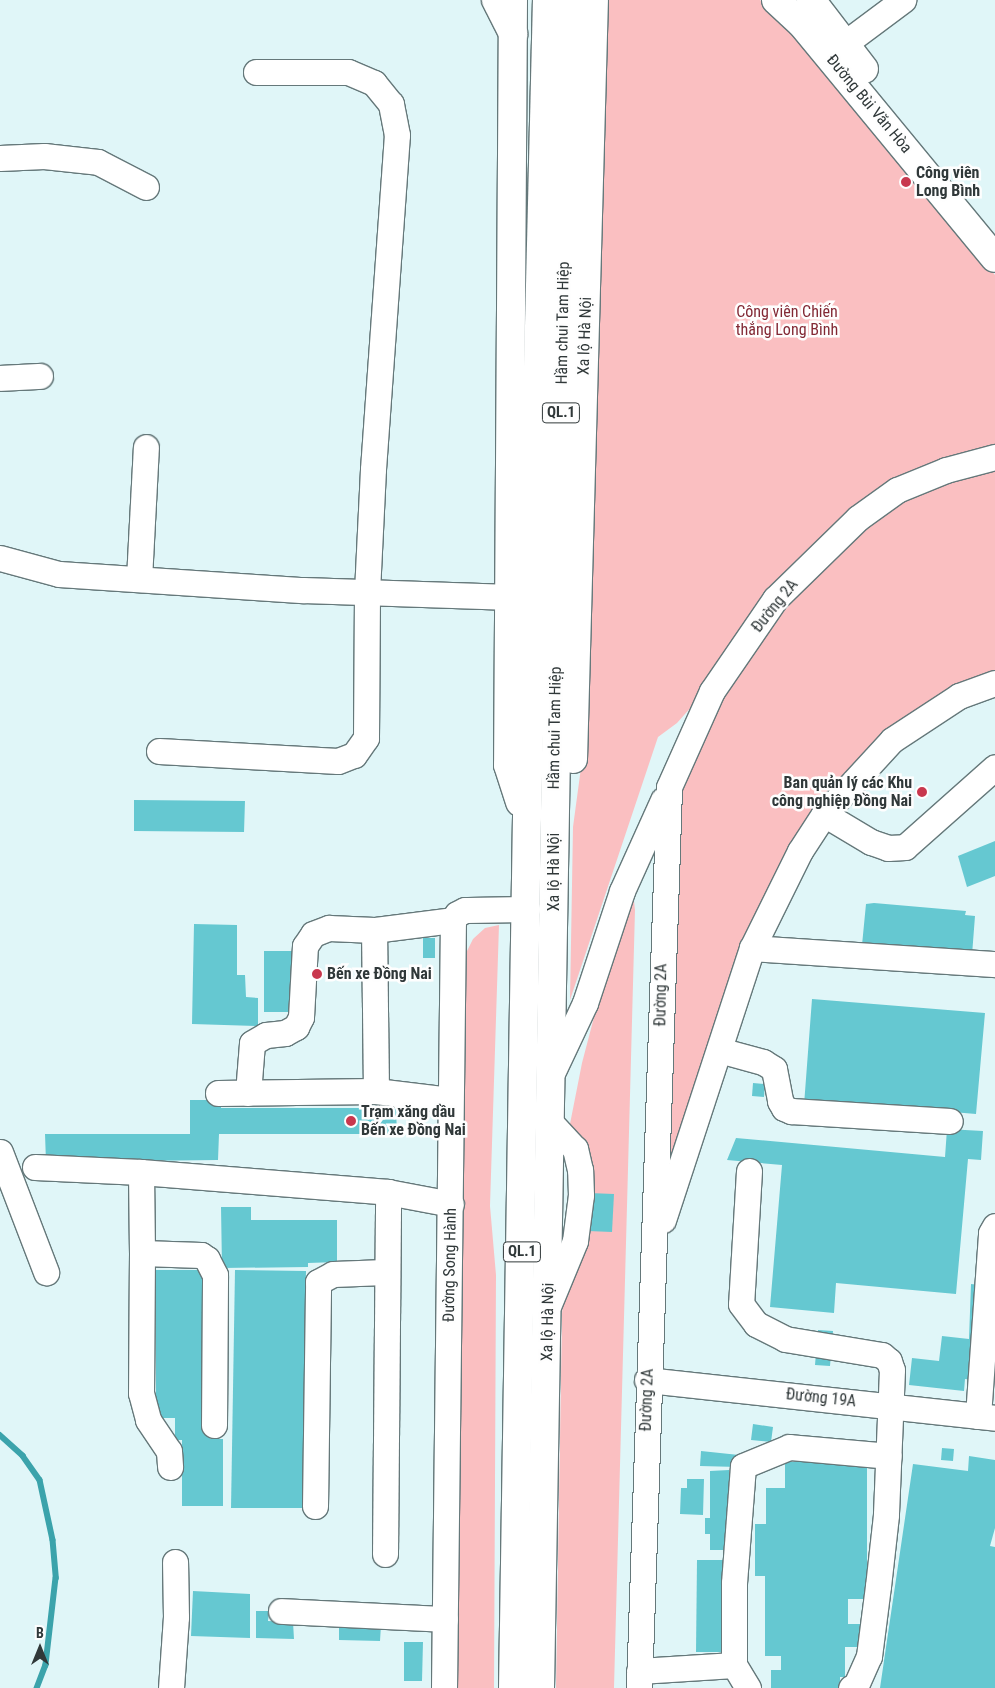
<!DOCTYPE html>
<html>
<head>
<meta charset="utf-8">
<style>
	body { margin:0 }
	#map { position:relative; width:995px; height:1688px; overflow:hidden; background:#e0f6f8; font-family:"Roboto Condensed",sans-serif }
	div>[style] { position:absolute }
	.green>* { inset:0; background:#fabfc1 }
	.stream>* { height:5.5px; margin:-2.75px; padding:0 2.75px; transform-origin:2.75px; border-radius:2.75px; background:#3ba3ab }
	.building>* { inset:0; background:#65c8d1 }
	.roads { filter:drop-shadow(1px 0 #65787a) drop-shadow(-1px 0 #65787a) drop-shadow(0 1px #65787a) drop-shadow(0 -1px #65787a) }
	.minor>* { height:25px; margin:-12.5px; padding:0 12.5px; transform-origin:12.5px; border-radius:12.5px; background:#fff }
	.major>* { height:28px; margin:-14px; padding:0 14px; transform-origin:14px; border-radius:14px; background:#fff }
	.highway>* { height:28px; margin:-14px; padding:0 14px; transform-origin:14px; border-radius:14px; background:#fff }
	.dots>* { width:14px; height:14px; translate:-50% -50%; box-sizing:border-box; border:2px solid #fefefe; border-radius:50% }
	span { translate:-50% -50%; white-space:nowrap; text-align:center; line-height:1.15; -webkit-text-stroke:5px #fefefe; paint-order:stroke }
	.shield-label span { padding:1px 4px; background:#fefefe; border:1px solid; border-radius:4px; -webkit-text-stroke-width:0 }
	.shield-label { font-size:15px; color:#303839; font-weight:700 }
	.street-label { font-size:16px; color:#303839 }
	.poi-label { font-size:16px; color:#303839; font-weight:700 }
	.left { translate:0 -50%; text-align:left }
	.right { translate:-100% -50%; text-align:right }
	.park-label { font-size:16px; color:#822834 }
	.north { position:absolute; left:15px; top:1623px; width:50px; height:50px; -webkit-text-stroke:4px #fefefe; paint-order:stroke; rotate:0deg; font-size:14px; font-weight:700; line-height:20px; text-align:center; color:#303839 }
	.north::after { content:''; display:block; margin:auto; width:18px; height:22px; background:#303839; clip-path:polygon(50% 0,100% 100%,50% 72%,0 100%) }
</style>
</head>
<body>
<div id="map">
	<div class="green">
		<i style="clip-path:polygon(604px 0,760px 0,793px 28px,995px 275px,995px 446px,891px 482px,677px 723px,658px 737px,570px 1000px,573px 827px,585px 738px)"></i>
		<i style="clip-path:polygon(995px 467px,995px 680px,863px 763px,755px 925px,662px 1212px,679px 790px,722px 694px,783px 607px,866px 525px,923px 489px)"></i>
		<i style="clip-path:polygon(629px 898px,634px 901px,635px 910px,614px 1688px,556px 1688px,562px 1314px,567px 1250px,569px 1129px,582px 1063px,625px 899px)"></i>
		<i style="clip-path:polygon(499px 925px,490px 1206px,496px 1275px,494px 1688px,451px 1688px,459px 995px,467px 951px,473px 939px,485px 928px)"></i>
	</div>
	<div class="stream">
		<i style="left:0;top:1435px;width:31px;rotate:42deg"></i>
		<i style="left:23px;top:1456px;width:29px;rotate:55deg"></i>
		<i style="left:40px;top:1480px;width:61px;rotate:77.8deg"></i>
		<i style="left:53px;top:1540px;width:38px;rotate:85deg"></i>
		<i style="left:56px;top:1578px;width:88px;rotate:96.6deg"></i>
		<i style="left:46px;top:1665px;width:25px;rotate:111deg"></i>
	</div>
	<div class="building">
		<i style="clip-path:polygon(134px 800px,245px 801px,244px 832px,134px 831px)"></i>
		<i style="clip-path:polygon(995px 841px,995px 876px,967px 887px,958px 856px)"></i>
		<i style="clip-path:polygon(874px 903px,966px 911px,965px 915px,975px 916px,972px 955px,862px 945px,866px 904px)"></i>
		<i style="clip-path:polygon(194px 924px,237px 925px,237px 975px,245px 975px,246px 997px,258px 998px,258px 1026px,192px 1024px)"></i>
		<i style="clip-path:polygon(423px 938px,435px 938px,435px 958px,423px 958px)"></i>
		<i style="clip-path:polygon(264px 951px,294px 951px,295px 1012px,264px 1012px)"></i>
		<i style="clip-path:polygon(812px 999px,985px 1013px,976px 1114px,846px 1103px,804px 1105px)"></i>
		<i style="clip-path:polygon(753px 1083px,765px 1084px,764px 1097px,752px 1096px)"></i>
		<i style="clip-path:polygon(190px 1100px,221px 1100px,221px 1108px,396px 1108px,397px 1134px,219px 1134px,218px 1160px,46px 1162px,45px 1134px,190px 1134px)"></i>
		<i style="clip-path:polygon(947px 1129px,983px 1131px,981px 1160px,968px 1159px,956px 1294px,836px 1283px,834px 1313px,770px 1307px,782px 1165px,727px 1160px,736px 1138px,945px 1157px)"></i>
		<i style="clip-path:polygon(589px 1193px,614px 1194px,612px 1232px,588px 1231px)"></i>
		<i style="clip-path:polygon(221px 1207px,251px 1207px,251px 1220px,337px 1220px,337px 1262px,308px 1263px,308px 1267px,222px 1268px)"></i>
		<i style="clip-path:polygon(156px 1270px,210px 1270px,210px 1439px,223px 1439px,223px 1506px,182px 1506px,182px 1440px,175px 1440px,175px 1418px,156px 1418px)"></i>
		<i style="clip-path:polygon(235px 1270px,306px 1271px,303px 1508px,231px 1508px)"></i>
		<i style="clip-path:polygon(971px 1284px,980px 1285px,973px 1380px,965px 1379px,964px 1391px,909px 1385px,912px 1358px,939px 1361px,942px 1336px,969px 1339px)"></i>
		<i style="clip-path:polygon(818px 1330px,833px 1331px,830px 1366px,815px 1365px)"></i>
		<i style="clip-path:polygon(753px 1424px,773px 1427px,771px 1442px,751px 1440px)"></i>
		<i style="clip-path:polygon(942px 1448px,954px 1449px,953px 1461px,941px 1460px)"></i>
		<i style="clip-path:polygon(701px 1451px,739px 1455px,738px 1467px,700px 1466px)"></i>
		<i style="clip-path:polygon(969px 1456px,995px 1460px,995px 1528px,990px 1546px,995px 1547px,995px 1688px,880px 1688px,913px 1464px,968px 1471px)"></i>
		<i style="clip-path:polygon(785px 1462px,867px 1462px,867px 1599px,848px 1599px,848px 1624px,865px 1624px,865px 1647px,845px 1647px,845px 1677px,840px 1677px,840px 1688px,771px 1688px,771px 1670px,781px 1670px,781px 1656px,765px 1656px,765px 1576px,755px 1576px,755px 1524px,766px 1524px,766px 1488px,785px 1488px)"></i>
		<i style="clip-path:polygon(729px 1470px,730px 1550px,710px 1550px,710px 1534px,705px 1534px,705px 1518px,710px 1518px,710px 1471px)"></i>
		<i style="clip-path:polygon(687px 1479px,704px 1479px,703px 1515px,680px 1514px,681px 1488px,687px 1488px)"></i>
		<i style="clip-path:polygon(697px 1560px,723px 1560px,721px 1652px,696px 1652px)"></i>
		<i style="clip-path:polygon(193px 1591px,250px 1594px,250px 1638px,191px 1636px)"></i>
		<i style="clip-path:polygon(256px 1611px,269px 1611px,268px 1621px,293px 1622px,294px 1639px,256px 1638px)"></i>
		<i style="clip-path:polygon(339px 1624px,381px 1625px,380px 1641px,339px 1640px)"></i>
		<i style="clip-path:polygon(404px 1642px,423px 1642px,422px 1681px,404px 1681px)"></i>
	</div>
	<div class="roads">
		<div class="minor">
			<i style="left:844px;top:44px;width:74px;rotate:-36.7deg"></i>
			<i style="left:0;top:158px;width:44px;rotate:-2.6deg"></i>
			<i style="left:44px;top:156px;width:54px;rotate:6.3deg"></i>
			<i style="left:98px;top:162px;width:54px;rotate:27.5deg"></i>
			<i style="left:0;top:378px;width:40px;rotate:-2.9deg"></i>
			<i style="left:0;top:558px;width:61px;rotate:15.2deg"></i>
			<i style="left:59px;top:574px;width:245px;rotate:3.8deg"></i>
			<i style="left:303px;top:590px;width:206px;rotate:1.9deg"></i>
			<i style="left:139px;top:579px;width:132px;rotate:-87deg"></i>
			<i style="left:159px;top:751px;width:179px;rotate:3.2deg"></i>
			<i style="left:338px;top:761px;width:17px;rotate:-21deg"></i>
			<i style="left:354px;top:755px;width:21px;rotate:-55deg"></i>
			<i style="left:366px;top:738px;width:146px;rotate:-89.6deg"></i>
			<i style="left:367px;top:592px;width:123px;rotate:-87.2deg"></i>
			<i style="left:373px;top:469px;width:335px;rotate:-85.9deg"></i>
			<i style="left:397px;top:135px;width:32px;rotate:-101deg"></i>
			<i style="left:391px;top:104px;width:27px;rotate:-129deg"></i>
			<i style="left:374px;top:83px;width:28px;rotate:-157deg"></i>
			<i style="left:348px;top:72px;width:92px;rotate:180deg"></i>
			<i style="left:824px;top:814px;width:55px;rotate:30.8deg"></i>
			<i style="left:871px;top:842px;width:18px;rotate:19deg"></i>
			<i style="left:888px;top:848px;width:17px;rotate:-3deg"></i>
			<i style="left:905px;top:847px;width:120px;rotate:-41.6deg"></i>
			<i style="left:752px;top:948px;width:244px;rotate:3.8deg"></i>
			<i style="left:719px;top:1050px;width:46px;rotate:15.3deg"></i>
			<i style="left:763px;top:1062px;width:13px;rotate:32deg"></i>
			<i style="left:774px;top:1069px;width:33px;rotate:79deg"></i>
			<i style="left:780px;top:1101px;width:8px;rotate:60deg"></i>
			<i style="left:784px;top:1108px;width:8px;rotate:23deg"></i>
			<i style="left:791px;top:1111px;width:159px;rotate:3.6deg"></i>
			<i style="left:553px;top:1071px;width:75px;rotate:-64.8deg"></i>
			<i style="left:585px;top:1003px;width:118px;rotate:-71.7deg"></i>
			<i style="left:622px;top:891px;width:100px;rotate:-65.7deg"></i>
			<i style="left:218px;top:1093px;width:158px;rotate:-0.7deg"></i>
			<i style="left:248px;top:1093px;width:50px;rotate:-85.4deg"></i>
			<i style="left:252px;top:1043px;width:16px;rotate:-30deg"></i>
			<i style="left:266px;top:1035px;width:19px;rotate:-6deg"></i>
			<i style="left:285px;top:1033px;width:13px;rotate:-29deg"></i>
			<i style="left:296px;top:1027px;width:11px;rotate:-63deg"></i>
			<i style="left:301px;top:1017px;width:71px;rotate:-86.8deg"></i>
			<i style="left:305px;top:946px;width:14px;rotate:-56deg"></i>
			<i style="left:313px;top:934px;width:17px;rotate:-21deg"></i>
			<i style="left:329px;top:928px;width:45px;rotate:2.5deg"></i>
			<i style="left:450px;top:1100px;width:75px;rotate:-173.1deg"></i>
			<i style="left:376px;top:1091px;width:161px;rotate:-90.7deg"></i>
			<i style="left:374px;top:930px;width:80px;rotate:-7.2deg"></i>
			<i style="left:0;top:1152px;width:129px;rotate:69deg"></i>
			<i style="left:35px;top:1167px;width:106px;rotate:2.7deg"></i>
			<i style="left:749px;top:1171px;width:133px;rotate:93.4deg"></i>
			<i style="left:741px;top:1304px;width:25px;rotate:53deg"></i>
			<i style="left:756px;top:1324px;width:33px;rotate:27deg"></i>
			<i style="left:785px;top:1339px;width:98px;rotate:9.4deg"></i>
			<i style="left:882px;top:1355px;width:9px;rotate:41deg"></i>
			<i style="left:889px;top:1361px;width:9px;rotate:72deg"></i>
			<i style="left:892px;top:1370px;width:145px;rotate:92.4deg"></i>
			<i style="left:886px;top:1515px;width:71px;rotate:96.4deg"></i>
			<i style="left:878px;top:1586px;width:71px;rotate:97.3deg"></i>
			<i style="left:869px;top:1656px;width:34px;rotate:114deg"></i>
			<i style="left:855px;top:1687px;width:4px;rotate:166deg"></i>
			<i style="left:663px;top:1220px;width:286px;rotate:-71.9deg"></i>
			<i style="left:752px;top:948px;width:108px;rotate:-63.7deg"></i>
			<i style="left:800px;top:851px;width:44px;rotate:-57deg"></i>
			<i style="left:824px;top:814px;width:100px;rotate:-47.4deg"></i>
			<i style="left:892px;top:740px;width:80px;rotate:-33.3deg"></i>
			<i style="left:959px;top:696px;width:38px;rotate:-20deg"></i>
			<i style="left:142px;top:1253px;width:140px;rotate:90.4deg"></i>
			<i style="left:141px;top:1393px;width:28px;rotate:75deg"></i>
			<i style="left:148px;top:1420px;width:37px;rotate:56deg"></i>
			<i style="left:169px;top:1451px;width:16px;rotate:86deg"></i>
			<i style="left:549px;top:1304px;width:68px;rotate:-67.6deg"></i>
			<i style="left:575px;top:1241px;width:46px;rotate:-82.6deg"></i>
			<i style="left:581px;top:1195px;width:25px;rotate:-92deg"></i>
			<i style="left:580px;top:1170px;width:22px;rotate:-103deg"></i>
			<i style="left:575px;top:1149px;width:34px;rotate:-133deg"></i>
			<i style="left:647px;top:1380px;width:350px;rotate:6.2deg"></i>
			<i style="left:978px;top:1416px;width:183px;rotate:-85.9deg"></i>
			<i style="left:991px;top:1233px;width:8px;rotate:-60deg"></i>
			<i style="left:214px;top:1425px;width:150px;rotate:-89.6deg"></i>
			<i style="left:215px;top:1275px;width:18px;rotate:-117deg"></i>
			<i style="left:207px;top:1259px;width:7px;rotate:-146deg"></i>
			<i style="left:201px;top:1255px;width:59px;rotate:-178.1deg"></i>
			<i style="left:142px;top:1253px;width:81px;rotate:-90.7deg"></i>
			<i style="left:141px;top:1172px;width:248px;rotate:4.6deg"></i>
			<i style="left:315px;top:1506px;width:224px;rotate:-89.2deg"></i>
			<i style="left:318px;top:1282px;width:17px;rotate:-28deg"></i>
			<i style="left:333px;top:1274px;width:52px;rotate:-2.2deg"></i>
			<i style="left:385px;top:1554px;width:362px;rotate:-89.5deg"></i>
			<i style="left:388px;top:1192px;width:64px;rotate:10.8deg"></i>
			<i style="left:281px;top:1611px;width:164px;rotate:2.8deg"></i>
			<i style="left:639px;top:1671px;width:95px;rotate:-3.6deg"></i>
			<i style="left:171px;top:1688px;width:71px;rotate:-86deg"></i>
			<i style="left:176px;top:1617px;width:55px;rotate:-91deg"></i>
			<i style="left:444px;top:1688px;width:768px;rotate:-89.33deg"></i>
			<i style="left:453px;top:920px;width:7px;rotate:-56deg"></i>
			<i style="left:457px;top:914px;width:9px;rotate:-27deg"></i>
			<i style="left:465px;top:910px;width:62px;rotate:-0.9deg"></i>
			<i style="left:639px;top:1688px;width:901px;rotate:-88.09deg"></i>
			<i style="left:669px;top:787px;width:105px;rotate:-65.9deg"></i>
			<i style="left:712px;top:691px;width:112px;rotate:-55.6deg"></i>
			<i style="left:775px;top:599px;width:116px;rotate:-44.3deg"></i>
			<i style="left:858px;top:518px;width:48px;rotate:-35.7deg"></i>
			<i style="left:897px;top:490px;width:53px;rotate:-22.2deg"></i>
			<i style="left:946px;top:470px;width:51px;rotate:-14.9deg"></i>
			<i style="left:748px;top:1688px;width:27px;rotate:-121deg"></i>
			<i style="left:734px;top:1665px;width:82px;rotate:-90deg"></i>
			<i style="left:734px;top:1583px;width:117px;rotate:-85.6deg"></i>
			<i style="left:743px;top:1466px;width:50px;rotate:-22.4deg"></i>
			<i style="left:789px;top:1447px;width:100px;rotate:5.1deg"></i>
		</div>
		<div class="major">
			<i style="left:496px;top:0;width:38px;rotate:63deg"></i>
			<i style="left:776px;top:0;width:35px;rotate:43deg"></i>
			<i style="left:802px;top:24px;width:303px;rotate:50.5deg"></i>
			<i style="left:811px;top:0;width:87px;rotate:52.5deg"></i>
		</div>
		<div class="highway">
			<i style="left:513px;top:0;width:765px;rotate:90.37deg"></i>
			<i style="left:508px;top:765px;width:39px;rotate:72deg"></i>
			<i style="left:573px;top:759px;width:759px;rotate:-88.42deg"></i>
			<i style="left:513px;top:1688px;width:871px;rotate:-89.08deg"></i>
			<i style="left:527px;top:817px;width:817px;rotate:-88.6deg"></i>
			<i style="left:540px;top:1688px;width:1688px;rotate:-89.02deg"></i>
		</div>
	</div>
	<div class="dots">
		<i style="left:906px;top:182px;background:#c8384e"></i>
		<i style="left:922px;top:792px;background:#c8384e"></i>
		<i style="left:317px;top:974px;background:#c8384e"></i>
		<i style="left:351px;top:1121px;background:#c8384e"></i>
	</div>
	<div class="shield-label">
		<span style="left:561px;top:413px">QL.1</span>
		<span style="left:522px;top:1252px">QL.1</span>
	</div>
	<div class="street-label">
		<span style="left:869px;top:104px;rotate:50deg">Đường Bùi Văn Hòa</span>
		<span style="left:563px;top:323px;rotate:-89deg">Hầm chui Tam Hiệp</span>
		<span style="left:585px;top:336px;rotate:-88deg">Xa lộ Hà Nội</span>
		<span style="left:775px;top:606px;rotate:-51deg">Đường 2A</span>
		<span style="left:555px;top:728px;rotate:-89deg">Hầm chui Tam Hiệp</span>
		<span style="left:554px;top:872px;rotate:-90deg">Xa lộ Hà Nội</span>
		<span style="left:661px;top:995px;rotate:-89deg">Đường 2A</span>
		<span style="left:450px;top:1265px;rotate:-89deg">Đường Song Hành</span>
		<span style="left:548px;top:1322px;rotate:-89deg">Xa lộ Hà Nội</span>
		<span style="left:821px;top:1398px;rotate:6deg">Đường 19A</span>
		<span style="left:647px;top:1400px;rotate:-88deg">Đường 2A</span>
	</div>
	<div class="poi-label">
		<span class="left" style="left:916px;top:182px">Công viên<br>Long Bình</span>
		<span class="right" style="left:912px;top:792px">Ban quản lý các Khu<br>công nghiệp Đồng Nai</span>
		<span class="left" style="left:327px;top:974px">Bến xe Đồng Nai</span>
		<span class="left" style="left:361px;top:1121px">Trạm xăng dầu<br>Bến xe Đồng Nai</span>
	</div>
	<div class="park-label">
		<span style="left:787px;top:321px">Công viên Chiến<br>thắng Long Bình</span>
	</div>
	<div class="north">B</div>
</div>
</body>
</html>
